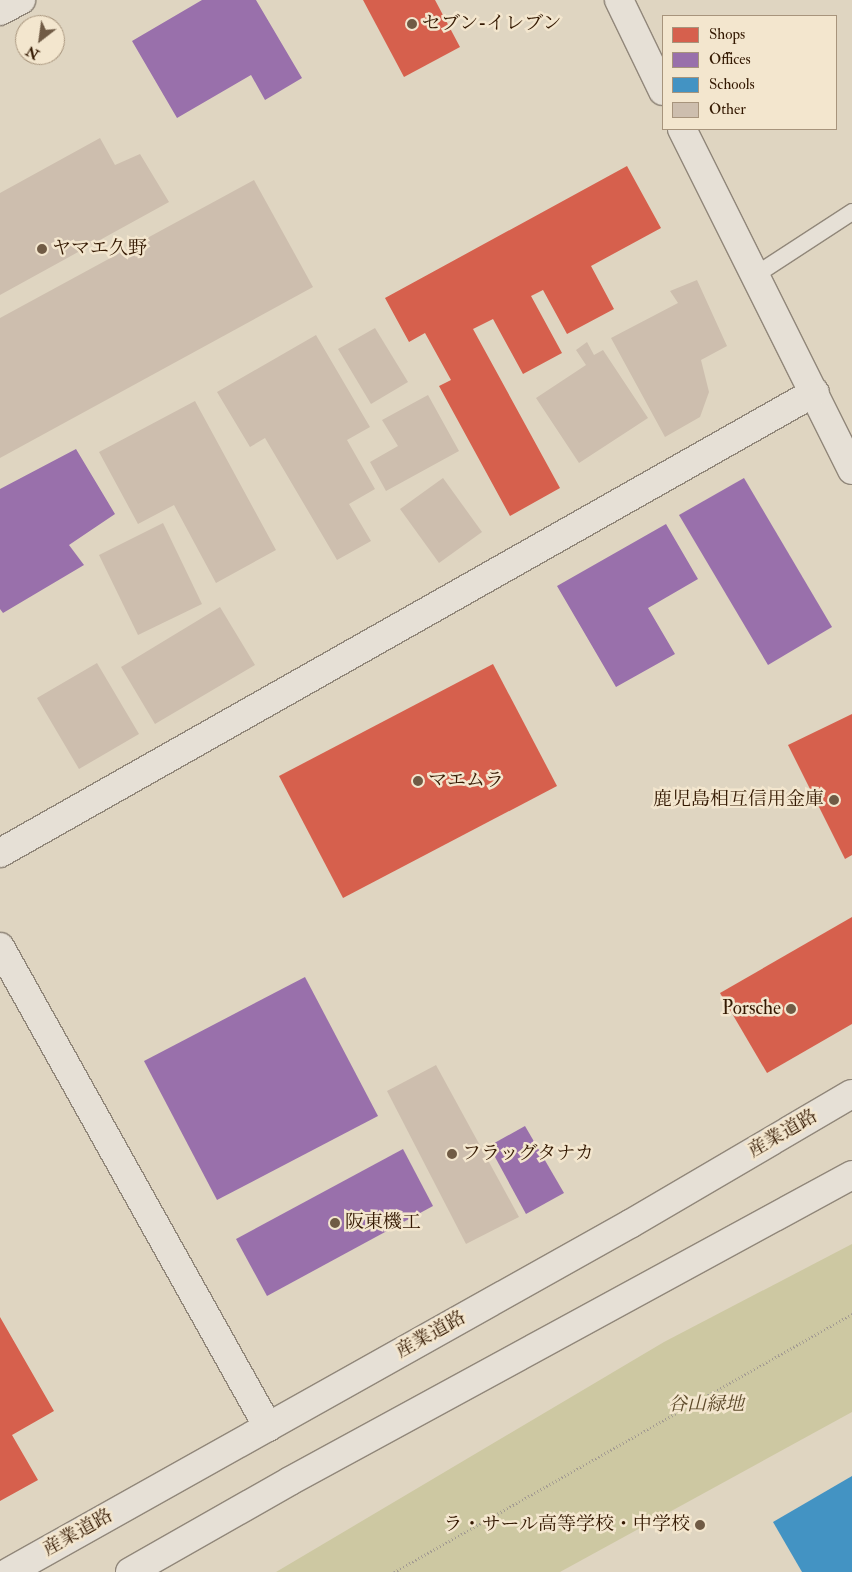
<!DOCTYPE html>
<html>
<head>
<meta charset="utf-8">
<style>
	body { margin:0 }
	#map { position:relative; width:852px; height:1572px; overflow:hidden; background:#dfd5c1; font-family:"IM FELL Double Pica","Noto Serif JP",serif }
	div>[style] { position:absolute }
	.green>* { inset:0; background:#cdc8a2 }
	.shops>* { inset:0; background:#d6604d }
	.offices>* { inset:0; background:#9970ab }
	.schools>* { inset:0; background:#4393c3 }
	.building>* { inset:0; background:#cdbeae }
	.path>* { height:3px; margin-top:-1.5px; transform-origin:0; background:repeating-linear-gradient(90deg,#a49c92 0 1px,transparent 0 3.5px) }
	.roads { filter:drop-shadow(1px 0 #91877a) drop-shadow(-1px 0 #91877a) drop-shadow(0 1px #91877a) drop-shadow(0 -1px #91877a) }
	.lane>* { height:16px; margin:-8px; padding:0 8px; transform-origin:8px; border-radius:8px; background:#e6e0d6 }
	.secondary>* { height:28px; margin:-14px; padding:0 14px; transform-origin:14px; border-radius:14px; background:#e6e0d6 }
	.dots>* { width:14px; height:14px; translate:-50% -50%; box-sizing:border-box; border:2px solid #f3e6ce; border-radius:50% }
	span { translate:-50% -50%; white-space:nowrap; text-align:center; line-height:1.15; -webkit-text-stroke:5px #f3e6ce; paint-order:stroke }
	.poi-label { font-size:19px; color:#341902 }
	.left { translate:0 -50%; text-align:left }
	.right { translate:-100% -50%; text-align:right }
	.street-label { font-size:19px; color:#341902 }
	.park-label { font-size:19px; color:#5d4a2a; font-style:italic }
	.legend { position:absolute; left:662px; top:15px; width:175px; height:115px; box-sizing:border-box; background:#f3e6ce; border:1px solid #a7947c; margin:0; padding:6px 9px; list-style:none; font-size:15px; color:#341902 }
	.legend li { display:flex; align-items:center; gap:10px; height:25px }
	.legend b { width:25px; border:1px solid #a7947c }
	.north { position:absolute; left:15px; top:15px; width:50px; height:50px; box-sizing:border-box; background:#f3e6ce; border:1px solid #a7947c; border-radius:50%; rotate:210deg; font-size:14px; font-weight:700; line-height:20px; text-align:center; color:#341902 }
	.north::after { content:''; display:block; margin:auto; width:18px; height:22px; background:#705b45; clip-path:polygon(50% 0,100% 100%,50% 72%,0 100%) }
</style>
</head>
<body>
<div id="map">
	<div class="green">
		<i style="clip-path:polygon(852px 1244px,852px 1412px,560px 1572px,276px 1572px,664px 1342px)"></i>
	</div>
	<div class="shops">
		<i style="clip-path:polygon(363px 0,435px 0,460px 47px,404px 77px)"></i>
		<i style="clip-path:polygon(627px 166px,661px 228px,591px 266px,614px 309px,567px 334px,543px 290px,531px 296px,562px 353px,523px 374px,493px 319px,473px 329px,560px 488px,510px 516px,439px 386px,451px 380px,425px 333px,409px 342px,385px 298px)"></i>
		<i style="clip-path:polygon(493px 664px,557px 786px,343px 898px,279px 776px)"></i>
		<i style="clip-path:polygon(852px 714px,852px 855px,845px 859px,788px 745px)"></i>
		<i style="clip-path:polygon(852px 917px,852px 1024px,767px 1073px,720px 993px)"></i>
		<i style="clip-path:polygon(0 1317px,54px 1411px,12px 1435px,38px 1480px,0 1501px)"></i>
	</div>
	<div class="offices">
		<i style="clip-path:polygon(202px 0,256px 0,302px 78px,265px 100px,251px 75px,177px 118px,132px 41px)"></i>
		<i style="clip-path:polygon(76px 449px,115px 514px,69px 545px,84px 565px,3px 613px,0 609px,0 489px)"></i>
		<i style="clip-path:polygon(744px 478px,832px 627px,768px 665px,679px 515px)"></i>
		<i style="clip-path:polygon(666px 524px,698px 579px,648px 608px,675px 654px,616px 687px,557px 586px)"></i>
		<i style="clip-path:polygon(305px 977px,378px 1116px,217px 1200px,144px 1061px)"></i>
		<i style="clip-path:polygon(525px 1126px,564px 1193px,526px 1214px,489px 1146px)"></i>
		<i style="clip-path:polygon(403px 1149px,433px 1206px,267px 1296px,236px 1239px)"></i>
	</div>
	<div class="schools">
		<i style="clip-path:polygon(852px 1476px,852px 1572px,802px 1572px,773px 1522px)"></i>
	</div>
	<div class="building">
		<i style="clip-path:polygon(100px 138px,115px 165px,140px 154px,169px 202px,0 295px,0 193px)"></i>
		<i style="clip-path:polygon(254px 180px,313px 287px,0 458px,0 318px)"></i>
		<i style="clip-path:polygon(697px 280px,727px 346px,701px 360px,709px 392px,700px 417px,665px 437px,611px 338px,678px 303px,670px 291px)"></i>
		<i style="clip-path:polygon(375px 328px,408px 382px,371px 404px,338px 349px)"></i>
		<i style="clip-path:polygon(316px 335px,370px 427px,347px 440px,375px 489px,349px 504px,371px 541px,337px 560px,265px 438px,250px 447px,217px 392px)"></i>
		<i style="clip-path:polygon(587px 342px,594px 355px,603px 350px,648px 418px,579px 463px,536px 398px,586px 365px,576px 350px)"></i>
		<i style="clip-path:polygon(428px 395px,459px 451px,386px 491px,370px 462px,398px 446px,382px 420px)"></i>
		<i style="clip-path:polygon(195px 401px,276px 550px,216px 583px,174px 505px,138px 524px,99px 452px)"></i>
		<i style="clip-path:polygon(443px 478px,482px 532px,439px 563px,400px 509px)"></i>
		<i style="clip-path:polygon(163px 523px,202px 604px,138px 635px,99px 555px)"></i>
		<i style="clip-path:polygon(220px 607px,255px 665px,155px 724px,121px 667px)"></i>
		<i style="clip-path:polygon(97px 663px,139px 734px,79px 769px,37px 698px)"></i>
		<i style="clip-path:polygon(436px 1065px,519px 1217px,466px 1244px,387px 1091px)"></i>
	</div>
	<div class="path">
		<i style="left:394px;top:1572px;width:526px;rotate:-29.39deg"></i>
	</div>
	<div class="roads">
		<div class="lane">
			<i style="left:754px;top:276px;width:117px;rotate:-33.1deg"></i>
		</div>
		<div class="secondary">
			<i style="left:619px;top:0;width:101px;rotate:64.2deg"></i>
			<i style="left:0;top:11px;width:24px;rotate:-28deg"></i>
			<i style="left:682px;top:129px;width:381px;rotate:63.5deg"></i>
			<i style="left:0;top:853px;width:936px;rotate:-29.49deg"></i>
			<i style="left:0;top:947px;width:550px;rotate:60.82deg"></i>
			<i style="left:9px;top:1572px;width:712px;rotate:-29.27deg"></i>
			<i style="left:630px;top:1224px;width:257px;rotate:-30.4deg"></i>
			<i style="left:130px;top:1572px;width:184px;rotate:-29.6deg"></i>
			<i style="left:290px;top:1481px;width:640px;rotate:-28.57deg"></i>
		</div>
	</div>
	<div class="dots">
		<i style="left:412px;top:24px;background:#705b45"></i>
		<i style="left:42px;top:249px;background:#705b45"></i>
		<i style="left:418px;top:781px;background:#705b45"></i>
		<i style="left:834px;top:800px;background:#705b45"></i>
		<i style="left:791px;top:1009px;background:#705b45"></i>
		<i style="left:452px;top:1154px;background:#705b45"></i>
		<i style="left:335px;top:1223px;background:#705b45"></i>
		<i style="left:700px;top:1525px;background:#705b45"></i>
	</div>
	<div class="poi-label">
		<span class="left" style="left:422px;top:24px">セブン-イレブン</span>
		<span class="left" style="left:52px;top:249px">ヤマエ久野</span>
		<span class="left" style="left:428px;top:781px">マエムラ</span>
		<span class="right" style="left:824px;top:800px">鹿児島相互信用金庫</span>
		<span class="right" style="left:781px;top:1009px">Porsche</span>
		<span class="left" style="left:462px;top:1154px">フラッグタナカ</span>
		<span class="left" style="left:345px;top:1223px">阪東機工</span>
		<span class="right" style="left:690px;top:1525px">ラ・サール高等学校・中学校</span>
	</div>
	<div class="street-label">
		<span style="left:783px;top:1134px;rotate:-30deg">産業道路</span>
		<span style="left:431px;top:1335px;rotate:-29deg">産業道路</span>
		<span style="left:78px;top:1533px;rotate:-29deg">産業道路</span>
	</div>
	<div class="park-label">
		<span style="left:706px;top:1405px">谷山緑地</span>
	</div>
	<ul class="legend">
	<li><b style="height:14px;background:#d6604d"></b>Shops</li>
	<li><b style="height:14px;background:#9970ab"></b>Offices</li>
	<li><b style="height:14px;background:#4393c3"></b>Schools</li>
	<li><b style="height:14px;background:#cdbeae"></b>Other</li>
	</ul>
	<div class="north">N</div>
</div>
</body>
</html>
